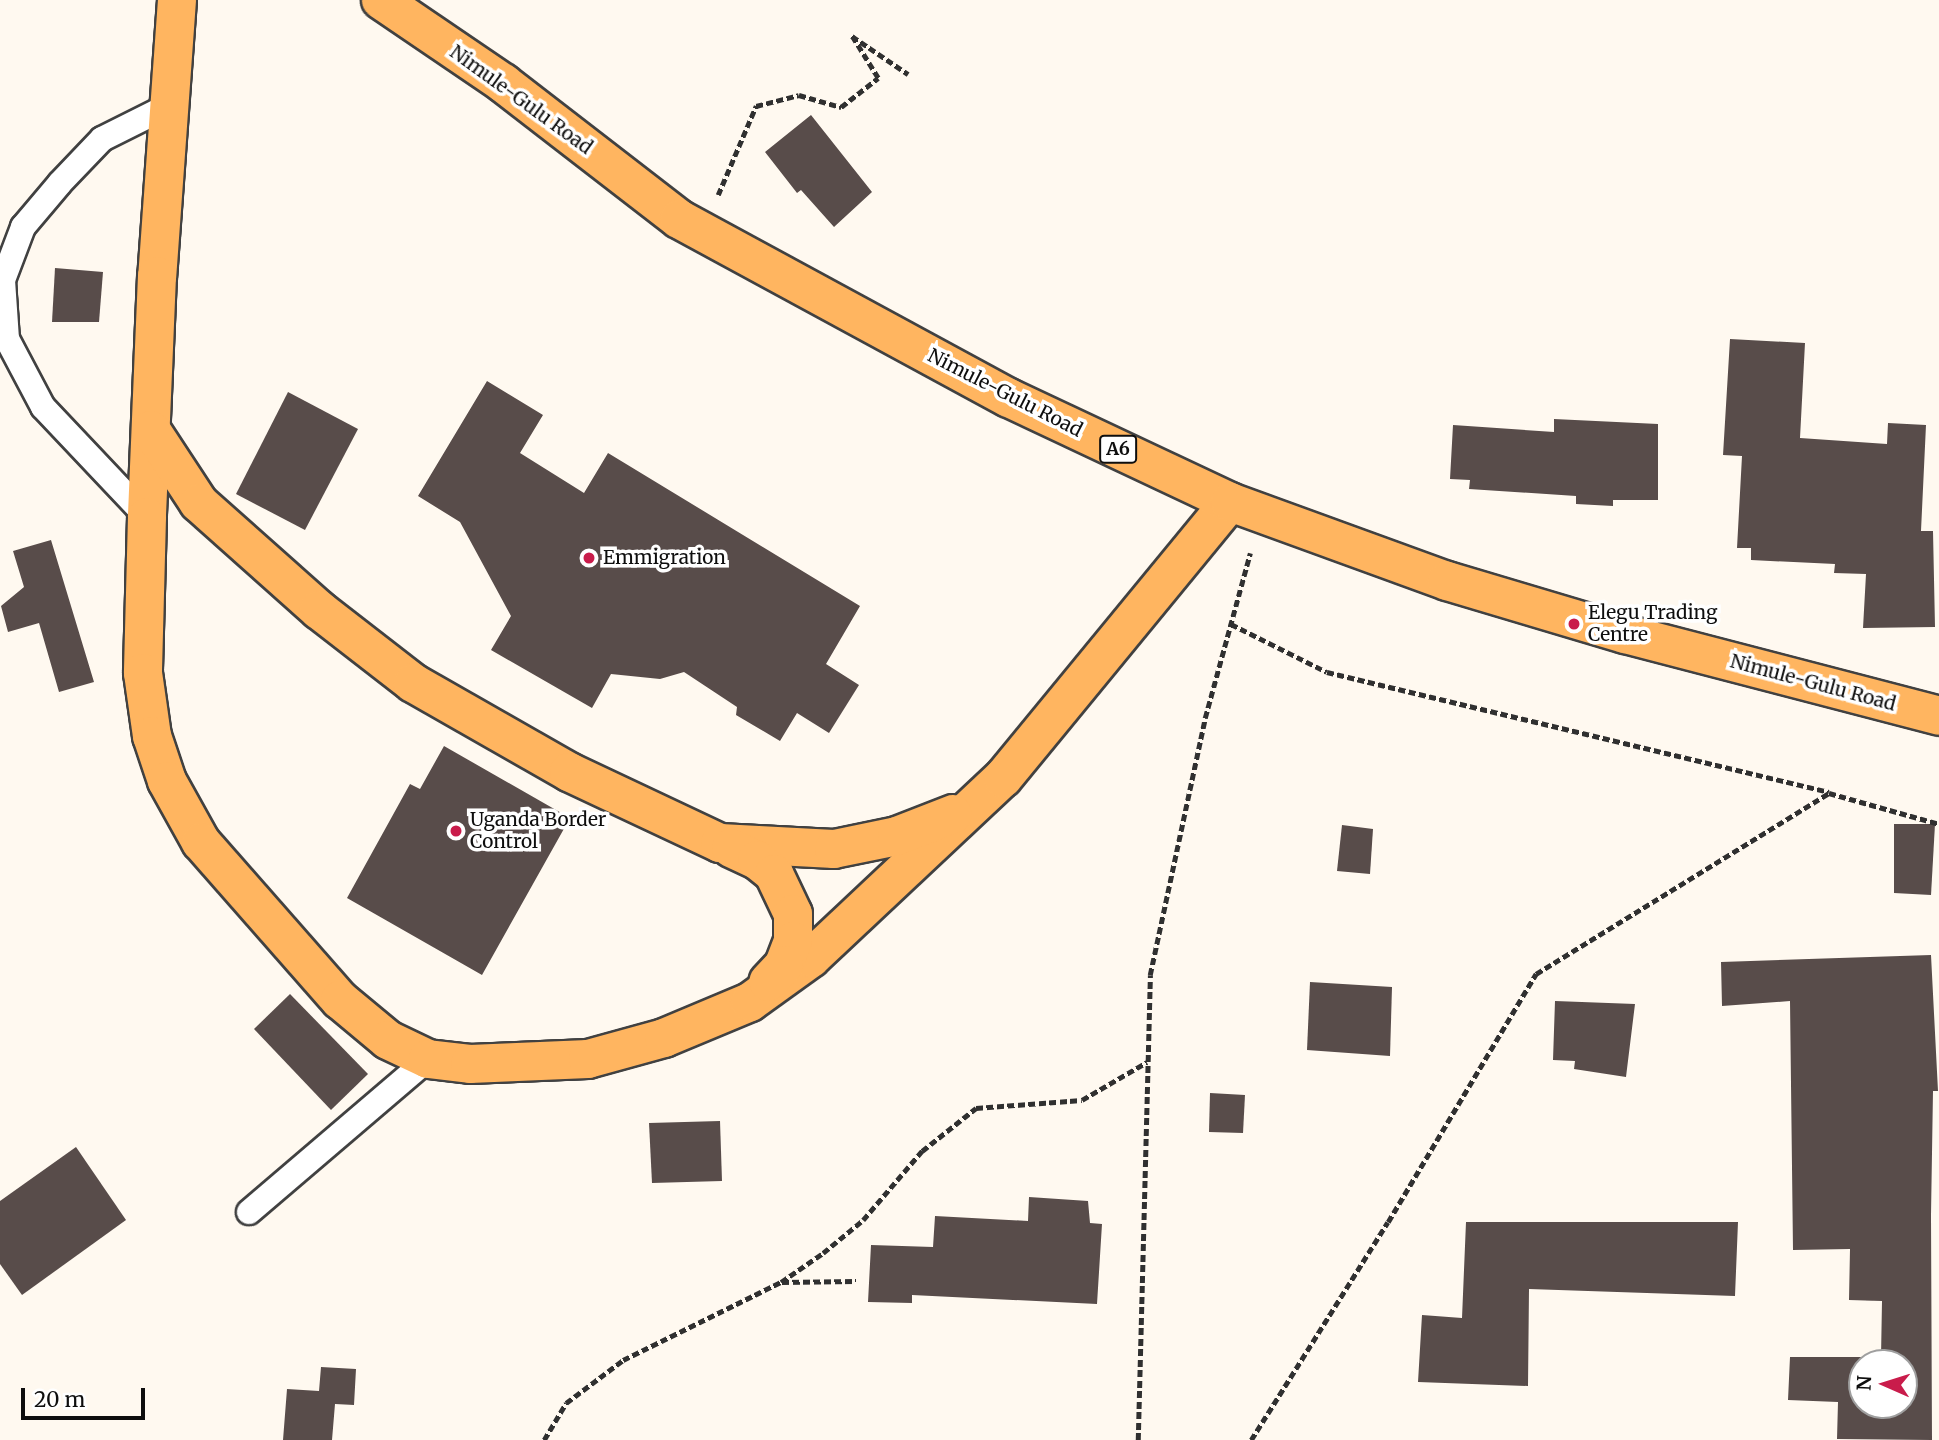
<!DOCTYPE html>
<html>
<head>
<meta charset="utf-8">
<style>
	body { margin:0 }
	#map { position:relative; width:1939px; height:1440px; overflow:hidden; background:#fff9f0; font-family:Merriweather,serif }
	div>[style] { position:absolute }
	.building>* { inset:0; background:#584c4a }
	.path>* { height:4.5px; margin-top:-2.25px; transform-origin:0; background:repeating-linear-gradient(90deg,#303030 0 7px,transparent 0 10.5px) }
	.roads { filter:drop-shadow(2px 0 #414141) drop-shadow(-2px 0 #414141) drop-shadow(0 2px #414141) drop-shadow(0 -2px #414141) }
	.service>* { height:24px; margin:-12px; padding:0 12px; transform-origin:12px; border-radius:12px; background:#fff }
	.primary>* { height:38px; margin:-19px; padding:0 19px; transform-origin:19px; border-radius:19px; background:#ffb560 }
	.dots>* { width:19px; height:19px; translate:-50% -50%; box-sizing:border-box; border:4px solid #fff; border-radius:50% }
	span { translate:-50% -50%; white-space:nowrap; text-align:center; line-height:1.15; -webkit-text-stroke:7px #fff; paint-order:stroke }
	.shield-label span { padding:2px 5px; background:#fff; border:2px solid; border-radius:5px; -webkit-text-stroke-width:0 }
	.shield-label { font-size:18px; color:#0e0e0e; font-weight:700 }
	.street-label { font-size:19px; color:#0e0e0e }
	.poi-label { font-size:19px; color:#0e0e0e }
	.left { translate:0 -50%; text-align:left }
	.north { position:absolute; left:1848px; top:1349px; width:70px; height:70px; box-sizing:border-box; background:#fff; border:2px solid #9f9f9f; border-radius:50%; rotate:273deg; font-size:19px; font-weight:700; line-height:28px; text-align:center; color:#0e0e0e }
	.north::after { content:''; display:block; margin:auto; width:24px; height:32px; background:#c91c4b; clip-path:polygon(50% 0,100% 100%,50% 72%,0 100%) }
	.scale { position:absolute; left:21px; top:1388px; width:124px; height:32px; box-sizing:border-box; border:4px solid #0e0e0e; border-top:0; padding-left:9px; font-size:21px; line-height:24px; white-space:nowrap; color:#0e0e0e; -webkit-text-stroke:5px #fff; paint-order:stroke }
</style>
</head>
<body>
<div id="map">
	<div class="building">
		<i style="clip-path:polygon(811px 115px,872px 192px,834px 227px,801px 190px,797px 193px,765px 152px)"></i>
		<i style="clip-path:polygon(55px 268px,103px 272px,99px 322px,52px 322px)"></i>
		<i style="clip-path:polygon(1730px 339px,1805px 343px,1800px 438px,1887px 444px,1888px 423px,1926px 425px,1921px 531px,1933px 531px,1935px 627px,1863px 628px,1866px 574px,1834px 573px,1835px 564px,1751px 560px,1751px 548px,1737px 548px,1742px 456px,1723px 455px)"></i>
		<i style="clip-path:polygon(487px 381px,543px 415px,520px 453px,584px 493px,608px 453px,860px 606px,826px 664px,859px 685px,829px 733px,797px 713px,780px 741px,736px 715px,737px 707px,684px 672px,660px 679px,611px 674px,592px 708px,491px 650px,511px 616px,460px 522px,418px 496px)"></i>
		<i style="clip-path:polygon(288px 392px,358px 429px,305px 530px,236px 494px)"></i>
		<i style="clip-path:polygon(1554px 419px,1658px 424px,1658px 500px,1613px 500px,1613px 506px,1576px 504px,1576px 496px,1469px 489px,1470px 480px,1450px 479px,1453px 425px,1554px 432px)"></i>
		<i style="clip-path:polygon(51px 540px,94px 682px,59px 692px,39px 623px,8px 632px,1px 606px,24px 587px,13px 551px)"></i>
		<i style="clip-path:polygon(444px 746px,570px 818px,482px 975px,347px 898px,410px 784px,420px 789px)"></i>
		<i style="clip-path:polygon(1894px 824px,1935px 824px,1931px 895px,1894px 893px)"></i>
		<i style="clip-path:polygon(1342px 825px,1373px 829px,1370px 874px,1337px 871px)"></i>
		<i style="clip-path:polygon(evenodd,1931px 955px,1938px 1091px,1933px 1091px,1931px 1215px,1932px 1440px,1837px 1439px,1838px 1402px,1788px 1400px,1790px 1357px,1881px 1357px,1882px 1301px,1849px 1300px,1850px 1249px,1793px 1250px,1790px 1001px,1722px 1006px,1721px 962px,1931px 955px,1862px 1363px,1904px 1363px,1904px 1405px,1862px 1405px,1862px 1363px)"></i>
		<i style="clip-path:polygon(1310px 982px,1392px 987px,1390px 1056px,1307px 1050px)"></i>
		<i style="clip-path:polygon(290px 994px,368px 1074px,331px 1110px,254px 1029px)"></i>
		<i style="clip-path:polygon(1555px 1001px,1635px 1004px,1626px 1077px,1574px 1069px,1575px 1061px,1553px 1060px)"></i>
		<i style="clip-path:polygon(1210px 1093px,1245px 1095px,1243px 1133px,1209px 1132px)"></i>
		<i style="clip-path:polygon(720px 1121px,722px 1181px,652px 1183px,649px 1123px)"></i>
		<i style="clip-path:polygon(76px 1147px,126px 1220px,22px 1295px,0 1264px,0 1201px)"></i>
		<i style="clip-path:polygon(1029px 1197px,1088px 1201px,1090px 1223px,1102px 1224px,1097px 1304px,912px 1295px,912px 1303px,868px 1302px,871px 1245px,933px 1247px,935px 1216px,1028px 1221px)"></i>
		<i style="clip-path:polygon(1466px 1222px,1738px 1222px,1735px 1296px,1529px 1289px,1528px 1386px,1418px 1382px,1422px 1315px,1462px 1318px)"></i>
		<i style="clip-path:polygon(321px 1367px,356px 1369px,354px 1405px,335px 1404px,332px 1440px,283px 1440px,287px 1389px,319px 1391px)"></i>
	</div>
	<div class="path">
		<i style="left:718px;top:195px;width:97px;rotate:-66.9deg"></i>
		<i style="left:756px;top:106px;width:44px;rotate:-14.3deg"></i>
		<i style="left:799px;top:95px;width:44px;rotate:15.9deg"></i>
		<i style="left:841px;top:107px;width:47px;rotate:-38.1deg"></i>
		<i style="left:878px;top:78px;width:49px;rotate:-121.8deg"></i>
		<i style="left:852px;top:36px;width:68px;rotate:34.2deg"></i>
		<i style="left:1231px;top:624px;width:107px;rotate:26.6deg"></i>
		<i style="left:1327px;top:672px;width:516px;rotate:13.44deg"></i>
		<i style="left:782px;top:1282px;width:74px;rotate:-0.8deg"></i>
		<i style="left:544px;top:1440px;width:43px;rotate:-59.3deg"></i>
		<i style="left:566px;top:1403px;width:71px;rotate:-37deg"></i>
		<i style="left:623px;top:1360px;width:176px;rotate:-26.3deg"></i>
		<i style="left:781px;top:1282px;width:51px;rotate:-34.6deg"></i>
		<i style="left:823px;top:1253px;width:52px;rotate:-39.5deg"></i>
		<i style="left:863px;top:1220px;width:91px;rotate:-49.5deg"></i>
		<i style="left:922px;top:1151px;width:69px;rotate:-38.5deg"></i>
		<i style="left:976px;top:1108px;width:106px;rotate:-4.3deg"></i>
		<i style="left:1082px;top:1100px;width:75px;rotate:-30.3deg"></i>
		<i style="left:1138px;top:1440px;width:465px;rotate:-88.5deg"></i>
		<i style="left:1150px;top:975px;width:263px;rotate:-77.9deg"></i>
		<i style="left:1205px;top:718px;width:171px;rotate:-74.7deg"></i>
		<i style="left:1251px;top:1440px;width:257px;rotate:-57.9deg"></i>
		<i style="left:1388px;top:1222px;width:289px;rotate:-59.2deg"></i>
		<i style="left:1536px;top:974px;width:344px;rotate:-31.7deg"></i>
		<i style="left:1829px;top:793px;width:114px;rotate:15.7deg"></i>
	</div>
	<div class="roads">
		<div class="service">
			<i style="left:147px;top:517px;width:151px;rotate:-133.4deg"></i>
			<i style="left:43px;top:407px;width:77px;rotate:-117.9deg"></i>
			<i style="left:7px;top:339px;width:59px;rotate:-93.9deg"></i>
			<i style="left:3px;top:280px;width:57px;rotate:-69.3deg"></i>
			<i style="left:23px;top:227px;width:57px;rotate:-49.9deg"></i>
			<i style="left:60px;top:183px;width:61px;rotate:-46.3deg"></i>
			<i style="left:102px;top:139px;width:76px;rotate:-26.6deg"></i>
			<i style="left:249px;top:1212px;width:235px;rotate:-40.5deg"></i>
		</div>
		<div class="primary">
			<i style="left:177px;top:0;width:277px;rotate:94.1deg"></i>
			<i style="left:157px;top:276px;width:241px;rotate:92.4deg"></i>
			<i style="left:147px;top:517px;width:156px;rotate:91.5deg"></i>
			<i style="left:143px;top:673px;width:64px;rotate:81.9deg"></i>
			<i style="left:152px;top:736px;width:47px;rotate:71.6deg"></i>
			<i style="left:167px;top:781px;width:70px;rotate:60.9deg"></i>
			<i style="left:201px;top:842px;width:210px;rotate:48.7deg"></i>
			<i style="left:340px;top:1000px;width:62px;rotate:39.8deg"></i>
			<i style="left:388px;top:1040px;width:44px;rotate:25.4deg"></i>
			<i style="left:428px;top:1059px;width:42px;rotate:6.8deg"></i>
			<i style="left:470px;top:1064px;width:118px;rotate:-2.4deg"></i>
			<i style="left:588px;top:1059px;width:79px;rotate:-15.4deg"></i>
			<i style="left:664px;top:1038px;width:93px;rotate:-22.7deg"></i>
			<i style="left:750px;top:1002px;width:75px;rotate:-35.8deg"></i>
			<i style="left:811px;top:958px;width:263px;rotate:-43.2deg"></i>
			<i style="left:1003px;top:778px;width:357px;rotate:-50.6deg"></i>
			<i style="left:381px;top:0;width:148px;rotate:34.2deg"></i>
			<i style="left:503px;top:83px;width:222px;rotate:37.7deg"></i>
			<i style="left:679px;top:219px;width:375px;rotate:28.5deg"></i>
			<i style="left:1009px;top:398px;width:244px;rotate:25.2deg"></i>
			<i style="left:1230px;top:502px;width:231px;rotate:20deg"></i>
			<i style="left:1447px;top:581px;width:186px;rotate:16.6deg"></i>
			<i style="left:1625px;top:634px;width:325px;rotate:14.6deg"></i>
			<i style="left:151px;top:430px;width:87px;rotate:56.7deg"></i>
			<i style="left:199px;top:503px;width:161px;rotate:41.7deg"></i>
			<i style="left:319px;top:610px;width:119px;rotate:37.8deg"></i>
			<i style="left:413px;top:683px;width:180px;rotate:29.7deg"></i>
			<i style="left:569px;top:772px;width:167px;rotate:25.2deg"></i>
			<i style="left:720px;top:843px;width:114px;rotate:3deg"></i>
			<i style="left:834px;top:849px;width:64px;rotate:-11.7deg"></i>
			<i style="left:897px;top:836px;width:60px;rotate:-21.4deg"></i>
			<i style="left:731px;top:848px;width:29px;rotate:25deg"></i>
			<i style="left:757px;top:860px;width:22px;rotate:39deg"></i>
			<i style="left:774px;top:874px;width:44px;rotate:64.6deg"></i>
			<i style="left:793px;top:914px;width:27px;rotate:90deg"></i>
			<i style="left:793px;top:941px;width:26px;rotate:111deg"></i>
			<i style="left:784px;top:965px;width:23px;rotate:133deg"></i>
		</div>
	</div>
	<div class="dots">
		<i style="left:589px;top:558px;background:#c91c4b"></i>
		<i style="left:1574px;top:624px;background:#c91c4b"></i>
		<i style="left:456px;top:831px;background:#c91c4b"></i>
	</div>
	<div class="shield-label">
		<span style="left:1118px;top:449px">A6</span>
	</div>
	<div class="street-label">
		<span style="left:521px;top:100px;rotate:36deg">Nimule-Gulu Road</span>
		<span style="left:1005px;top:393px;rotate:27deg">Nimule-Gulu Road</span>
		<span style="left:1813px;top:683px;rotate:15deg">Nimule-Gulu Road</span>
	</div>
	<div class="poi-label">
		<span class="left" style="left:603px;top:558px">Emmigration</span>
		<span class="left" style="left:1588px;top:624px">Elegu Trading<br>Centre</span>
		<span class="left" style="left:470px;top:831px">Uganda Border<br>Control</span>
	</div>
	<div class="north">N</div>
	<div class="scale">20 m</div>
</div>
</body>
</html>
